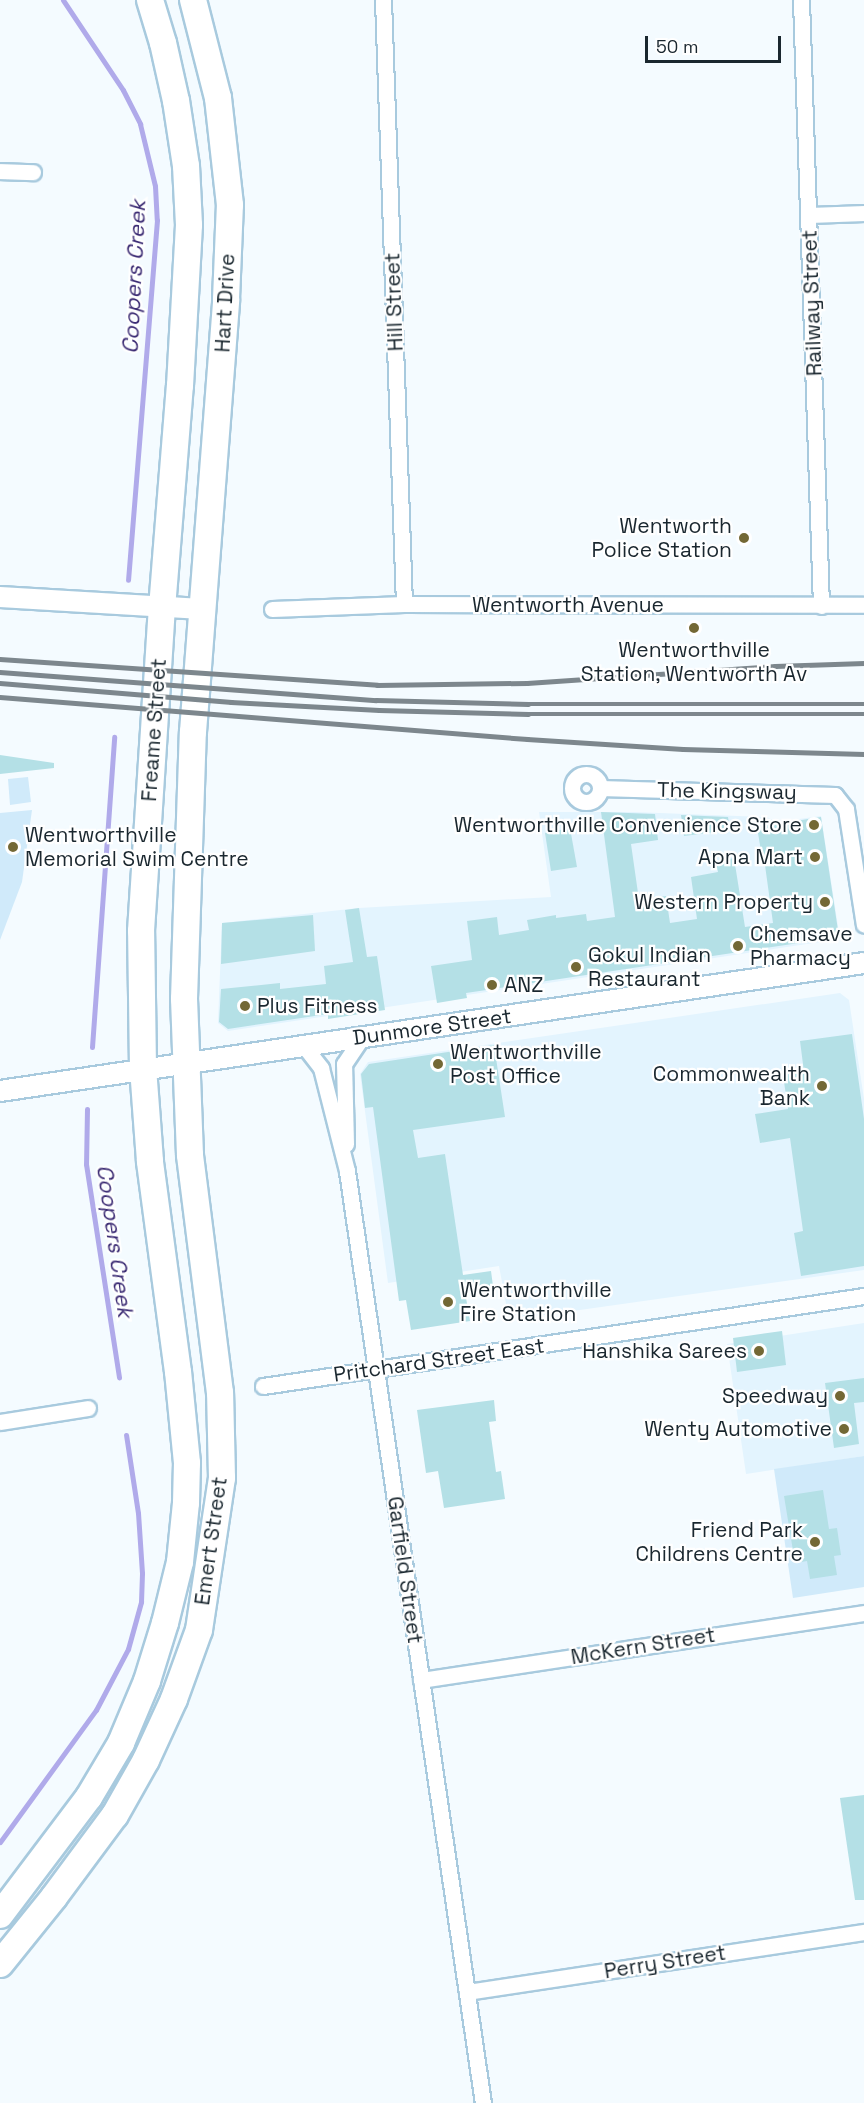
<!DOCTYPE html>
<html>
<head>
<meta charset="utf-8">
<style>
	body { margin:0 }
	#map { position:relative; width:864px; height:2103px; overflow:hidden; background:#f4fbff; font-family:"Space Grotesk",sans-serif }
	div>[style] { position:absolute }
	.built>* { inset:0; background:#e3f4fe }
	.green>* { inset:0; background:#d0eafa }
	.stream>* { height:5px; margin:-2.5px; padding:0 2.5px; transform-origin:2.5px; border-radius:2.5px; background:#b0aaea }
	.building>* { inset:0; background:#b4e0e6 }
	.roads { filter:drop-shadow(2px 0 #a8cade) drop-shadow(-2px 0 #a8cade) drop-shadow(0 2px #a8cade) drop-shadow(0 -2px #a8cade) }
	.street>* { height:15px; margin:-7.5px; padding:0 7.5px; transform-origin:7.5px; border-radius:7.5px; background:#fff }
	.street>.ring { margin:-7.5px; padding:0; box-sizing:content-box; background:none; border:15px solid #fff; border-radius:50% }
	.secondary>* { height:20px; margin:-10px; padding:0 10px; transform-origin:10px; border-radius:10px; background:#fff }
	.highway>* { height:26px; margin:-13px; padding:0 13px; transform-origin:13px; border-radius:13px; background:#fff }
	.rail>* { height:4.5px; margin:-2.25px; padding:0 2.25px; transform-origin:2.25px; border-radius:2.25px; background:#7d878d }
	.dots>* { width:16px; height:16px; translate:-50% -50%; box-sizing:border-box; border:3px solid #fff; border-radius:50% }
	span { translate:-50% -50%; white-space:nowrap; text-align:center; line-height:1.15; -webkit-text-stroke:4.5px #fff; paint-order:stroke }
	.street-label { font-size:21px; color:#1a272f }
	.poi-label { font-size:21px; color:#1a272f }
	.right { translate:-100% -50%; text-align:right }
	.left { translate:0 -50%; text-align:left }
	.water-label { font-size:22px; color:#392972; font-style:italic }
	.scale { position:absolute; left:645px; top:36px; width:136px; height:27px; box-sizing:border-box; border:3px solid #1a272f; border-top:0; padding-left:8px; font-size:18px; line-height:21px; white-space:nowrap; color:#1a272f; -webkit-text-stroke:4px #fff; paint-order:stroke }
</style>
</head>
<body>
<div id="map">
	<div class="built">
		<i style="clip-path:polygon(539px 812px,633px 812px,767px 817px,777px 822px,821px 816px,840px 939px,228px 1031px,218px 1023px,222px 923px,359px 908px,551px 897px)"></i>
		<i style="clip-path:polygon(840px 993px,849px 1000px,864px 1099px,864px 1270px,509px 1320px,499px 1266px,388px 1283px,360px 1074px,368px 1062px)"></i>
		<i style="clip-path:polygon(864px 1323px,864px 1456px,746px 1474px,727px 1344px)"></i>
	</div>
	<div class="green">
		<i style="clip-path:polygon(28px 777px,31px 802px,10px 805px,8px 779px)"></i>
		<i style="clip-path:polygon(32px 810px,22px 882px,0 940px,0 813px)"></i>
		<i style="clip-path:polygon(864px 1456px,864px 1587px,793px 1598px,774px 1469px)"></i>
	</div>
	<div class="stream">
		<i style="left:63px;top:0;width:108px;rotate:56.3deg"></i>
		<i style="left:123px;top:90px;width:38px;rotate:63deg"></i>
		<i style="left:140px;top:124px;width:64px;rotate:76.4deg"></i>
		<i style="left:155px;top:186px;width:34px;rotate:87deg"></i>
		<i style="left:157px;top:220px;width:361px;rotate:94.6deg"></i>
		<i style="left:92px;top:1047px;width:311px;rotate:-85.9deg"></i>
		<i style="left:87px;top:1109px;width:55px;rotate:91deg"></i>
		<i style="left:86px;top:1164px;width:216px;rotate:81.2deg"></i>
		<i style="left:0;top:1842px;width:163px;rotate:-54deg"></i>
		<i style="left:96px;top:1710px;width:69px;rotate:-62.3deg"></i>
		<i style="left:128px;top:1649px;width:49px;rotate:-74.5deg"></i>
		<i style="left:141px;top:1602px;width:29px;rotate:-88deg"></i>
		<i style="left:142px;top:1573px;width:60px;rotate:-93.8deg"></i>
		<i style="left:138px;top:1513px;width:79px;rotate:-98.7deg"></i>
	</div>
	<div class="building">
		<i style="clip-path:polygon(0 755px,54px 763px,54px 768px,0 774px)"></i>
		<i style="clip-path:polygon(601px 812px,655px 814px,658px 840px,631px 844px,639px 900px,666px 896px,670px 923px,697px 919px,691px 877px,718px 872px,716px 862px,734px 858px,745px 927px,773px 923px,763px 851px,761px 851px,757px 827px,821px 817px,839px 937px,466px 993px,467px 998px,437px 1003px,431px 966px,472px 960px,467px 921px,497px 917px,499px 935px,529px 930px,527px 920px,556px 915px,556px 918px,586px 914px,587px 921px,615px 917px)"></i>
		<i style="clip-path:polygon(681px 815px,728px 817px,730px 830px,684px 836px)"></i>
		<i style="clip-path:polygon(570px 828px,577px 867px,551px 871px,545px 833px)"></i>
		<i style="clip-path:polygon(359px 908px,367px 957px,377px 956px,385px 1010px,328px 1019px,328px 1014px,228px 1029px,219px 1022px,221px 989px,280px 983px,280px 989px,326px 984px,324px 966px,353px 962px,345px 910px)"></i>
		<i style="clip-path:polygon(313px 915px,315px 951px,221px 964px,222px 923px)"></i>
		<i style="clip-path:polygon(852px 1034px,864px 1119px,864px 1266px,801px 1276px,794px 1233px,803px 1231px,790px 1138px,760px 1143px,755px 1114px,788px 1109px,783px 1075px,804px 1072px,800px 1041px)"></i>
		<i style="clip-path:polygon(494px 1045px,505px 1117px,413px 1130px,418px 1158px,445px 1154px,463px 1275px,491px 1271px,493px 1286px,465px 1292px,470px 1321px,411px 1330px,406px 1300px,399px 1301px,373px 1107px,365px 1108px,361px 1074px,369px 1064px)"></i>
		<i style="clip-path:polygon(782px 1331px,786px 1365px,737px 1372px,733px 1338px)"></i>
		<i style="clip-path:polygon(864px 1378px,864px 1402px,854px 1403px,859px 1444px,834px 1448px,825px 1383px)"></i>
		<i style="clip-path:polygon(494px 1400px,496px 1421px,489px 1422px,496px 1472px,501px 1471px,505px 1499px,444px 1508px,438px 1471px,426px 1473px,417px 1410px)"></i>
		<i style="clip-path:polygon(823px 1490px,829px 1529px,837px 1528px,841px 1555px,834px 1556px,837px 1575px,810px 1579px,807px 1561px,795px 1563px,784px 1496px)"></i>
		<i style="clip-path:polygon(864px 1795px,864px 1900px,855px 1900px,840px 1798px)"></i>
	</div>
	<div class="roads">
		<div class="street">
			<i style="left:383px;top:0;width:604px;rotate:88.01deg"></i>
			<i style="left:801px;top:0;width:606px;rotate:88.11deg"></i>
			<i style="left:0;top:171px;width:33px;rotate:2deg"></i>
			<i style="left:810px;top:215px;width:54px;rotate:-2.1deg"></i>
			<i style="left:272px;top:609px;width:132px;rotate:-2.2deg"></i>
			<i style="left:404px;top:604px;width:460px;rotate:0.1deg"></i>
			<i class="ring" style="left:572px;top:774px;width:13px;height:13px"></i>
			<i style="left:600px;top:788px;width:235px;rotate:1.7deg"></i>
			<i style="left:835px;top:795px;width:18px;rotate:52deg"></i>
			<i style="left:846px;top:809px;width:117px;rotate:81.2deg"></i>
			<i style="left:304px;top:1046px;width:28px;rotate:52deg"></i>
			<i style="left:321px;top:1068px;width:106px;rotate:75.8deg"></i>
			<i style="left:347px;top:1171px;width:942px;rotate:81.7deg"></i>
			<i style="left:346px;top:1144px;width:80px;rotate:-91.4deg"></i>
			<i style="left:344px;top:1064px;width:34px;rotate:-56deg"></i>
			<i style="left:263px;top:1386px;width:608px;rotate:-8.52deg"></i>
			<i style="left:0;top:1422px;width:89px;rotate:-9deg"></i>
			<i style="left:421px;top:1680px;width:448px;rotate:-8.6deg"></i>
			<i style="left:467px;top:1992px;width:402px;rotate:-8.6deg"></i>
		</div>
		<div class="secondary">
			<i style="left:0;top:597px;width:202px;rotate:3.4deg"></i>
			<i style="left:0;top:1091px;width:873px;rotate:-8.43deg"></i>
		</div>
		<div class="highway">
			<i style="left:0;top:1915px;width:148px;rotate:-53deg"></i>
			<i style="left:89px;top:1797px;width:63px;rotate:-59.3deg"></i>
			<i style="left:121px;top:1743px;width:67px;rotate:-67.2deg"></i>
			<i style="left:147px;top:1681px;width:61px;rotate:-72.8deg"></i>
			<i style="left:165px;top:1623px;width:63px;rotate:-76.2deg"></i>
			<i style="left:180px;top:1562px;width:59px;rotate:-84.2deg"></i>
			<i style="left:186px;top:1503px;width:40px;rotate:-88.6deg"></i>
			<i style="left:187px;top:1463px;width:91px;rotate:-95.6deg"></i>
			<i style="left:178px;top:1372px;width:213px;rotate:-97.6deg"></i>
			<i style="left:150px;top:1161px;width:93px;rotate:-94.3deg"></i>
			<i style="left:143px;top:1068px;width:137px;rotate:-90.8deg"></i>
			<i style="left:141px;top:931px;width:324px;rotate:-86.3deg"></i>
			<i style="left:162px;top:608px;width:223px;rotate:-85.4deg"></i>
			<i style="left:180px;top:386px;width:161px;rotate:-86.8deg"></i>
			<i style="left:189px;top:225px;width:59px;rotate:-92.9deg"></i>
			<i style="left:186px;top:166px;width:66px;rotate:-98.7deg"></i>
			<i style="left:176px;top:101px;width:59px;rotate:-102.6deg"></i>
			<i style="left:163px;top:43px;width:45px;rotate:-106.8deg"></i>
			<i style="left:0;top:1964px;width:86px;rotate:-51.1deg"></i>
			<i style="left:54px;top:1897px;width:102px;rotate:-53.4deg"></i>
			<i style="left:115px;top:1815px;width:63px;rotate:-60.6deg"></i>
			<i style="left:146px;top:1760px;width:67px;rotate:-65.3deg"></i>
			<i style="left:174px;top:1699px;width:73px;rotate:-70.1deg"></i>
			<i style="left:199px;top:1630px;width:154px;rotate:-81.4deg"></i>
			<i style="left:222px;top:1478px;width:85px;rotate:-91.3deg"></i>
			<i style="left:220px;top:1393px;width:240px;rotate:-97.2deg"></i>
			<i style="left:190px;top:1155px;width:156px;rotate:-92.2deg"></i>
			<i style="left:184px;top:999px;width:267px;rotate:-88.1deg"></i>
			<i style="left:193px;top:732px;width:434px;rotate:-85.6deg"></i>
			<i style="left:226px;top:299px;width:94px;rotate:-87.6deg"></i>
			<i style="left:230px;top:205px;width:108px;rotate:-96.4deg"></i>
			<i style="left:218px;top:98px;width:101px;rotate:-104.3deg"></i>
		</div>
	</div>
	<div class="rail">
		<i style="left:0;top:659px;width:378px;rotate:3.9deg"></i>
		<i style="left:377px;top:685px;width:150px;rotate:-0.8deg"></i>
		<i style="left:527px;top:683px;width:249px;rotate:-3.9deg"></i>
		<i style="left:775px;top:666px;width:89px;rotate:-1.9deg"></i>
		<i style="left:0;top:672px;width:377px;rotate:4.3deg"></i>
		<i style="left:376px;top:700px;width:152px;rotate:1.5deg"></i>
		<i style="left:528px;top:704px;width:336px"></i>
		<i style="left:0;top:683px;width:232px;rotate:4.7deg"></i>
		<i style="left:231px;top:702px;width:148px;rotate:3.1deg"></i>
		<i style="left:379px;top:710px;width:149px;rotate:1.5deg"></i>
		<i style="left:528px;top:714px;width:336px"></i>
		<i style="left:0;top:697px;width:529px;rotate:4.56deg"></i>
		<i style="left:527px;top:739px;width:156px;rotate:3.7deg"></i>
		<i style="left:683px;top:749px;width:181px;rotate:1.6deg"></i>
	</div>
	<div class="dots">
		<i style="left:744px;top:538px;background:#736835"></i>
		<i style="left:694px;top:628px;background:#736835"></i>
		<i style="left:814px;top:825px;background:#736835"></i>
		<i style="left:13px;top:847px;background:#736835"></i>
		<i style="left:815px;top:857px;background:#736835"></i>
		<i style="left:825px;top:902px;background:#736835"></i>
		<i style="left:738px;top:946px;background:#736835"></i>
		<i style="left:576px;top:967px;background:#736835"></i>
		<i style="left:492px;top:985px;background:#736835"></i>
		<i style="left:245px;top:1006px;background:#736835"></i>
		<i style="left:438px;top:1064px;background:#736835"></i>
		<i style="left:822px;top:1086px;background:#736835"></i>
		<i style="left:448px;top:1302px;background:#736835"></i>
		<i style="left:759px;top:1351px;background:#736835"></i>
		<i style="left:840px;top:1396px;background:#736835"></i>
		<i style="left:844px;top:1429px;background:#736835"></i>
		<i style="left:815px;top:1542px;background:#736835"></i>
	</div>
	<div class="street-label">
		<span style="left:394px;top:302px;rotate:-92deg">Hill Street</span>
		<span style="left:225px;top:303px;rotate:-87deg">Hart Drive</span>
		<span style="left:812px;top:303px;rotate:-92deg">Railway Street</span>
		<span style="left:568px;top:605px">Wentworth Avenue</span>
		<span style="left:154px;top:730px;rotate:-86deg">Freame Street</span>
		<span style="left:727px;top:791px;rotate:1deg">The Kingsway</span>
		<span style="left:432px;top:1027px;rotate:-8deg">Dunmore Street</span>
		<span style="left:439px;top:1360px;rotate:-8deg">Pritchard Street East</span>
		<span style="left:211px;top:1541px;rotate:-82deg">Emert Street</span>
		<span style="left:405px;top:1570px;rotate:82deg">Garfield Street</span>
		<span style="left:643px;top:1646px;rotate:-9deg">McKern Street</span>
		<span style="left:665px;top:1962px;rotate:-9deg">Perry Street</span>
	</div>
	<div class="poi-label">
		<span class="right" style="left:732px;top:538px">Wentworth<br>Police Station</span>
		<span style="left:694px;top:662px">Wentworthville<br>Station, Wentworth Av</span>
		<span class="right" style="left:802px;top:825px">Wentworthville Convenience Store</span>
		<span class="left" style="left:25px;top:847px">Wentworthville<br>Memorial Swim Centre</span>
		<span class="right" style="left:803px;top:857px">Apna Mart</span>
		<span class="right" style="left:813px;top:902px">Western Property</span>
		<span class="left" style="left:750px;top:946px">Chemsave<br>Pharmacy</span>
		<span class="left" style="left:588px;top:967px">Gokul Indian<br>Restaurant</span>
		<span class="left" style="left:504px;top:985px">ANZ</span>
		<span class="left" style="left:257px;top:1006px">Plus Fitness</span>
		<span class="left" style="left:450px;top:1064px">Wentworthville<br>Post Office</span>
		<span class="right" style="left:810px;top:1086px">Commonwealth<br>Bank</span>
		<span class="left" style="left:460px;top:1302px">Wentworthville<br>Fire Station</span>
		<span class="right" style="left:747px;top:1351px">Hanshika Sarees</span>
		<span class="right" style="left:828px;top:1396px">Speedway</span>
		<span class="right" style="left:832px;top:1429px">Wenty Automotive</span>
		<span class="right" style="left:803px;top:1542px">Friend Park<br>Childrens Centre</span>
	</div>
	<div class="water-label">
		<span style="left:134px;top:277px;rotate:-87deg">Coopers Creek</span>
		<span style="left:115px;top:1241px;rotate:82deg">Coopers Creek</span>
	</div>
	<div class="scale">50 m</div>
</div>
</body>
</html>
